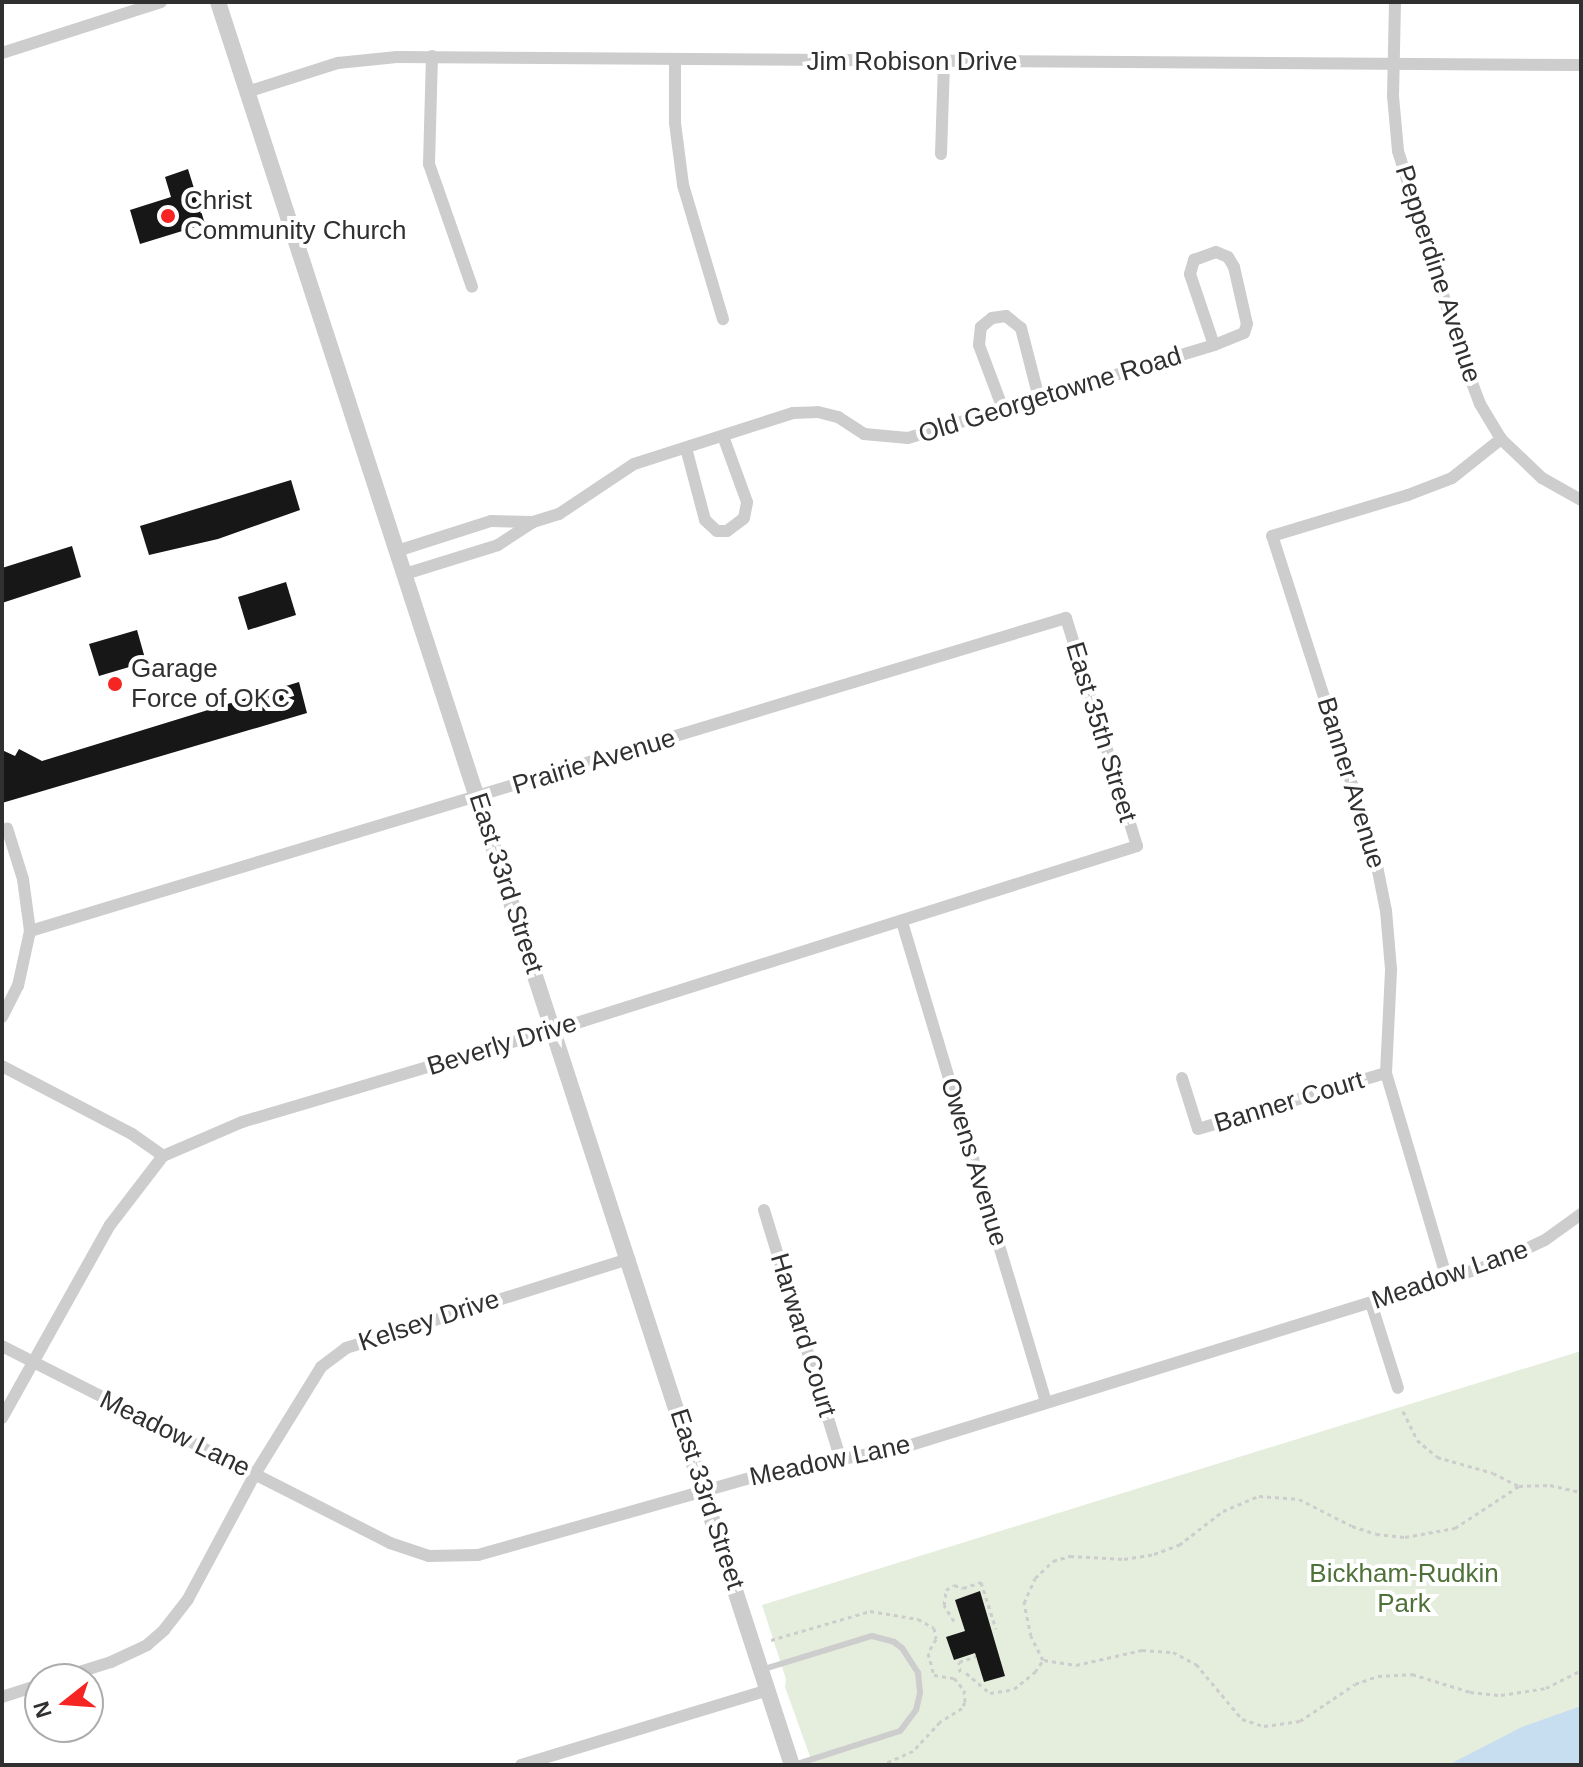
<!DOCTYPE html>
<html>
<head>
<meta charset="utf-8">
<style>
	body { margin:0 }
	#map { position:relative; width:1583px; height:1767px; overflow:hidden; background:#fff; font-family:Arial,sans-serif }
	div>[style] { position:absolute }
	.green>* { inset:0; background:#e5eedd }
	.water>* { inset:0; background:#c7ddf0 }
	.building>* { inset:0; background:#171717 }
	.path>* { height:3px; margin-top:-1.5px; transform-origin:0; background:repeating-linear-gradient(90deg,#cdcdcd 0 4px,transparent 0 8px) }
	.service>* { height:6px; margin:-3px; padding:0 3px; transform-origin:3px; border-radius:3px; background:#cdcdcd }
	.minor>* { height:12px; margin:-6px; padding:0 6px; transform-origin:6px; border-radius:6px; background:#cdcdcd }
	.tertiary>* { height:16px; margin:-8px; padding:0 8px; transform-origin:8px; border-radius:8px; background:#cdcdcd }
	.dots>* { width:22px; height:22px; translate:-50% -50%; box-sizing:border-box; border:4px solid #fff; border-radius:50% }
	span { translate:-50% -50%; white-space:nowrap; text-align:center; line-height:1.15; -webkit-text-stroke:8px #fff; paint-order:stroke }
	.street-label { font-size:26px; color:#303030 }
	.poi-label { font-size:26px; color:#303030 }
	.left { translate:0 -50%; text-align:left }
	.park-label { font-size:26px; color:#4e7138 }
	.frame { position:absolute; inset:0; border:4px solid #303030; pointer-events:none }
	.north { position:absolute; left:24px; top:1663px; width:80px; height:80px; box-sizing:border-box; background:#fff; border:2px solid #acacac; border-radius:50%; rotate:253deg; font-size:22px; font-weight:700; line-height:32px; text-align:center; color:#303030 }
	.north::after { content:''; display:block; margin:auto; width:28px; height:36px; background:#f62523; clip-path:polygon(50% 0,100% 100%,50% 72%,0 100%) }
</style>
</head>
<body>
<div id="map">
	<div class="green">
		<i style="clip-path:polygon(1581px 1351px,1581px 1765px,813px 1765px,785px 1687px,786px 1679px,762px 1605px)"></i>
	</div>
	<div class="water">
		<i style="clip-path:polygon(1581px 1706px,1581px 1765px,1448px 1765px,1522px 1727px)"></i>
	</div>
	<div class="building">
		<i style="clip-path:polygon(188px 169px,205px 224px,140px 244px,130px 210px,171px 197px,165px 177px)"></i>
		<i style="clip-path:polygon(291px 480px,300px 510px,218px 539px,149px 555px,140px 526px)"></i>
		<i style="clip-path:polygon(72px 546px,81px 577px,2px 603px,2px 568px)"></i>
		<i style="clip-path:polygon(286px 582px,296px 615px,248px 630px,238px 597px)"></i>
		<i style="clip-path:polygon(137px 630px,146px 662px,99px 676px,89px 644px)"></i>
		<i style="clip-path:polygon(299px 682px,307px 713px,2px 803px,2px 750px,15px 756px,19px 749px,42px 761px)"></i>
		<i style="clip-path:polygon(980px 1591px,1005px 1676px,984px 1682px,975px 1653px,954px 1660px,946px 1637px,965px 1631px,955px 1600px)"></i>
	</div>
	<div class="path">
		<i style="left:1403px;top:1411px;width:32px;rotate:64deg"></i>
		<i style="left:1417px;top:1440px;width:26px;rotate:40deg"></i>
		<i style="left:1437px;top:1457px;width:58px;rotate:15.9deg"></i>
		<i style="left:1493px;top:1473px;width:29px;rotate:27deg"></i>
		<i style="left:954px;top:1621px;width:19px;rotate:-122deg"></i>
		<i style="left:944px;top:1605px;width:15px;rotate:-82deg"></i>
		<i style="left:946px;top:1590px;width:9px;rotate:-32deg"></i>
		<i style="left:954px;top:1585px;width:9px;rotate:18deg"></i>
		<i style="left:963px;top:1588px;width:19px;rotate:-18deg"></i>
		<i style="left:981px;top:1582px;width:49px;rotate:72.3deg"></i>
		<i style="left:771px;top:1640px;width:103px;rotate:-16.3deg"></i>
		<i style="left:870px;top:1611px;width:49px;rotate:9.5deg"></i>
		<i style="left:918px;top:1619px;width:18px;rotate:29deg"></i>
		<i style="left:934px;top:1628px;width:11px;rotate:80deg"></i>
		<i style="left:936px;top:1639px;width:16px;rotate:120deg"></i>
		<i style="left:928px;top:1653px;width:23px;rotate:75deg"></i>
		<i style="left:934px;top:1675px;width:20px;rotate:9deg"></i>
		<i style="left:954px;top:1678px;width:16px;rotate:50deg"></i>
		<i style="left:964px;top:1690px;width:12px;rotate:85deg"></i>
		<i style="left:965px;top:1702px;width:7px;rotate:117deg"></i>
		<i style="left:962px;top:1708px;width:26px;rotate:148deg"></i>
		<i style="left:940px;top:1722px;width:40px;rotate:133deg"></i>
		<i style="left:913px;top:1751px;width:35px;rotate:156deg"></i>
		<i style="left:1044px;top:1660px;width:32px;rotate:9deg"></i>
		<i style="left:1076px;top:1665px;width:68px;rotate:-12.8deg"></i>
		<i style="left:1142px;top:1650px;width:31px;rotate:4deg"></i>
		<i style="left:1173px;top:1652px;width:26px;rotate:28deg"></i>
		<i style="left:1196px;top:1664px;width:72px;rotate:50.1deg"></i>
		<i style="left:1242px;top:1719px;width:23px;rotate:18deg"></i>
		<i style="left:1264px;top:1726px;width:36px;rotate:-8deg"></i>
		<i style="left:1300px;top:1721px;width:66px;rotate:-33.9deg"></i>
		<i style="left:1355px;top:1684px;width:24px;rotate:-19deg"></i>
		<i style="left:1378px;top:1676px;width:34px;rotate:-3deg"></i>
		<i style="left:1412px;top:1674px;width:61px;rotate:17.2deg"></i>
		<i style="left:1470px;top:1692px;width:31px;rotate:6deg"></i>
		<i style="left:1501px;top:1695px;width:46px;rotate:-8.8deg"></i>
		<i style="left:1546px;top:1688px;width:39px;rotate:-27deg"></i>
		<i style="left:960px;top:1672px;width:10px;rotate:-96deg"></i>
		<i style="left:959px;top:1662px;width:18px;rotate:-19deg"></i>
		<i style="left:966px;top:1673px;width:31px;rotate:40deg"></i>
		<i style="left:990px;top:1693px;width:24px;rotate:-9deg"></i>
		<i style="left:1014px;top:1689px;width:27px;rotate:-39deg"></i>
		<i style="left:1035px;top:1672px;width:14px;rotate:-56deg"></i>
		<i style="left:1043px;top:1660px;width:27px;rotate:-117deg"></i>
		<i style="left:1031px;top:1636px;width:34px;rotate:-102deg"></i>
		<i style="left:1024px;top:1603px;width:27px;rotate:-66deg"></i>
		<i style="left:1035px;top:1578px;width:25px;rotate:-43deg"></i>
		<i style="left:1053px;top:1561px;width:18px;rotate:-16deg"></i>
		<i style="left:1070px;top:1556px;width:54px;rotate:3.2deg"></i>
		<i style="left:1124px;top:1559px;width:30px;rotate:-9deg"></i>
		<i style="left:1154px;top:1554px;width:27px;rotate:-20deg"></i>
		<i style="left:1179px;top:1545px;width:56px;rotate:-37.7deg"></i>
		<i style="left:1223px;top:1511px;width:39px;rotate:-23deg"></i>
		<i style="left:1259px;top:1496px;width:40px;rotate:4.3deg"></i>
		<i style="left:1299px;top:1499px;width:59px;rotate:27deg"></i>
		<i style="left:1352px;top:1526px;width:25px;rotate:18deg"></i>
		<i style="left:1376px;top:1534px;width:29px;rotate:6deg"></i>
		<i style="left:1405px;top:1537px;width:51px;rotate:-10.2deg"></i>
		<i style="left:1455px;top:1528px;width:77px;rotate:-33.3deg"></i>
		<i style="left:1519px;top:1486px;width:31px;rotate:-2deg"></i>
		<i style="left:1550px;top:1485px;width:32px;rotate:13deg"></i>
	</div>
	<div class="service">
		<i style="left:764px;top:1669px;width:113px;rotate:-17deg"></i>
		<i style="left:872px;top:1636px;width:23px;rotate:15deg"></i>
		<i style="left:894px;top:1642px;width:10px;rotate:37deg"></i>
		<i style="left:902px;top:1648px;width:30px;rotate:57deg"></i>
		<i style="left:918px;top:1673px;width:20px;rotate:84deg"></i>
		<i style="left:920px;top:1693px;width:17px;rotate:103deg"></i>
		<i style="left:916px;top:1710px;width:26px;rotate:127deg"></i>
		<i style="left:900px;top:1731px;width:111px;rotate:162.2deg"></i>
	</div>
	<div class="minor">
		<i style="left:1395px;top:2px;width:94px;rotate:91.2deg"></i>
		<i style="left:1393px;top:96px;width:55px;rotate:84.8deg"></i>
		<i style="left:1398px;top:151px;width:218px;rotate:72.6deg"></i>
		<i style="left:1463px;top:359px;width:48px;rotate:69.3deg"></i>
		<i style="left:1480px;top:404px;width:41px;rotate:59deg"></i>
		<i style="left:1501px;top:439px;width:57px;rotate:43.6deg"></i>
		<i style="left:1542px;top:478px;width:45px;rotate:29.4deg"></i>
		<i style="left:2px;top:53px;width:167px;rotate:-17.8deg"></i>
		<i style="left:432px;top:56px;width:108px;rotate:91.6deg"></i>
		<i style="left:429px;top:164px;width:130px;rotate:70.7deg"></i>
		<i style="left:675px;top:60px;width:63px;rotate:90deg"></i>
		<i style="left:675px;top:123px;width:63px;rotate:82.6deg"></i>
		<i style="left:683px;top:185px;width:140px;rotate:73.4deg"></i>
		<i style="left:247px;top:92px;width:96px;rotate:-17.7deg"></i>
		<i style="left:338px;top:63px;width:59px;rotate:-5.8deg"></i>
		<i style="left:397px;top:57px;width:1184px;rotate:0.39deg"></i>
		<i style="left:941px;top:154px;width:92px;rotate:-88.1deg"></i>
		<i style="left:1003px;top:409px;width:68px;rotate:-110.6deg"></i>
		<i style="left:979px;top:345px;width:18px;rotate:-84deg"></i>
		<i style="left:981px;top:327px;width:14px;rotate:-39deg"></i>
		<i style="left:992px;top:318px;width:14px;rotate:-8deg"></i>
		<i style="left:1006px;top:316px;width:19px;rotate:39deg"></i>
		<i style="left:1021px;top:328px;width:72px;rotate:75.6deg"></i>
		<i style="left:686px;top:448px;width:74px;rotate:75.2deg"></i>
		<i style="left:705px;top:520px;width:16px;rotate:43deg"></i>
		<i style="left:717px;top:531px;width:10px"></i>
		<i style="left:727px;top:531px;width:21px;rotate:-37deg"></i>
		<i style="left:744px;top:518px;width:16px;rotate:-79deg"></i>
		<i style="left:747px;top:502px;width:70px;rotate:-110deg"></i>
		<i style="left:397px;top:551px;width:99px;rotate:-17.7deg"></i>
		<i style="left:491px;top:521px;width:42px;rotate:1.4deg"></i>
		<i style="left:405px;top:574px;width:97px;rotate:-17.3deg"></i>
		<i style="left:498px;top:545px;width:42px;rotate:-33.3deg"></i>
		<i style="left:533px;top:522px;width:27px;rotate:-17deg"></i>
		<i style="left:559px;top:514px;width:90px;rotate:-33.7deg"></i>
		<i style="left:634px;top:464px;width:167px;rotate:-17.8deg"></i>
		<i style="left:793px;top:413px;width:25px;rotate:-2deg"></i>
		<i style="left:818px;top:412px;width:21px;rotate:14deg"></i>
		<i style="left:838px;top:417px;width:31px;rotate:33deg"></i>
		<i style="left:864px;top:434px;width:44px;rotate:5.2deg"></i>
		<i style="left:908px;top:438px;width:320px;rotate:-16.9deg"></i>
		<i style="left:1214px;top:345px;width:75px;rotate:-108.7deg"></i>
		<i style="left:1190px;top:274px;width:15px;rotate:-74deg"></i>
		<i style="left:1194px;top:260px;width:23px;rotate:-20deg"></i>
		<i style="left:1216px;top:252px;width:13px;rotate:23deg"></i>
		<i style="left:1228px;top:257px;width:12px;rotate:59deg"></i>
		<i style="left:1234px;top:267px;width:58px;rotate:77.2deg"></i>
		<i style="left:1247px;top:324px;width:9px;rotate:108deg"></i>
		<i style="left:1244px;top:333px;width:32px;rotate:158deg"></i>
		<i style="left:902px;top:922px;width:501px;rotate:73.3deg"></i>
		<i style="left:2px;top:1017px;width:35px;rotate:-63deg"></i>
		<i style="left:18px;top:986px;width:56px;rotate:-77.7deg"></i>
		<i style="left:30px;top:931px;width:52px;rotate:-97.7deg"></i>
		<i style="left:23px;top:879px;width:53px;rotate:-107.4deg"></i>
		<i style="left:2px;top:1066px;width:147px;rotate:27.6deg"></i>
		<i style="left:132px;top:1134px;width:38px;rotate:35deg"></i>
		<i style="left:1182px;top:1078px;width:53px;rotate:72.6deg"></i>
		<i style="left:1198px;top:1129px;width:196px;rotate:-16.6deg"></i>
		<i style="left:764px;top:1210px;width:262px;rotate:72.9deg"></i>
		<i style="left:1447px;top:1279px;width:215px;rotate:-106.5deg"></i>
		<i style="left:1386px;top:1073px;width:104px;rotate:-87.2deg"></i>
		<i style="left:1391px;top:969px;width:58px;rotate:-94.9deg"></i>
		<i style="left:1386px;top:911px;width:56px;rotate:-101.3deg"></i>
		<i style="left:1375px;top:856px;width:336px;rotate:-107.8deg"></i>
		<i style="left:1272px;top:536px;width:142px;rotate:-16.8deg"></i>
		<i style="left:1408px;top:495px;width:47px;rotate:-21.1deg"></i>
		<i style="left:1452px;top:478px;width:63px;rotate:-38.5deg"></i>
		<i style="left:1371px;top:1303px;width:89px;rotate:72.4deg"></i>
		<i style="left:2px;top:1346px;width:435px;rotate:26.9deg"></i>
		<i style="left:390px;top:1543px;width:41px;rotate:18.4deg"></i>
		<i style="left:429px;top:1556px;width:49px;rotate:-1.2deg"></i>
		<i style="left:478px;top:1555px;width:312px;rotate:-15.8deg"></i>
		<i style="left:778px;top:1470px;width:122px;rotate:-9.9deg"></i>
		<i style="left:898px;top:1449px;width:624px;rotate:-17.24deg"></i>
		<i style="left:1494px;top:1264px;width:56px;rotate:-25.2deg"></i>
		<i style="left:1545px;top:1240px;width:44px;rotate:-35.8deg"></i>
		<i style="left:2px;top:1418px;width:221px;rotate:-60.8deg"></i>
		<i style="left:110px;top:1225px;width:87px;rotate:-52.5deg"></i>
		<i style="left:163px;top:1156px;width:86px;rotate:-23.3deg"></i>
		<i style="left:242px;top:1122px;width:356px;rotate:-16.5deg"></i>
		<i style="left:583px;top:1021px;width:581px;rotate:-17.53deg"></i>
		<i style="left:1137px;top:846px;width:239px;rotate:-107.3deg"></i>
		<i style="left:1066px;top:618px;width:1082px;rotate:163.19deg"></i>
		<i style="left:57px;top:1679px;width:57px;rotate:-17.5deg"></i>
		<i style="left:111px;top:1662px;width:40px;rotate:-25deg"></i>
		<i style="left:147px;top:1645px;width:23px;rotate:-41deg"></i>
		<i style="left:164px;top:1630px;width:39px;rotate:-52deg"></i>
		<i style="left:188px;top:1599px;width:142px;rotate:-61.8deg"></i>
		<i style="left:255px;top:1474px;width:126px;rotate:-58.3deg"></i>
		<i style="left:321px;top:1367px;width:31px;rotate:-37deg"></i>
		<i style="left:346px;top:1348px;width:297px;rotate:-17.5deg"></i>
		<i style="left:2px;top:1697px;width:40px;rotate:-18deg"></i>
		<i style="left:521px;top:1765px;width:258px;rotate:-16.9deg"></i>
	</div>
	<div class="tertiary">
		<i style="left:218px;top:2px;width:1854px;rotate:71.97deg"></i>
	</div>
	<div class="dots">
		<i style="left:168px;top:216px;background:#f62523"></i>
		<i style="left:115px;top:684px;background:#f62523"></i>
	</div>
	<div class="street-label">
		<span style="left:912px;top:62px">Jim Robison Drive</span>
		<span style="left:1438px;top:274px;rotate:72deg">Pepperdine Avenue</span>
		<span style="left:1050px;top:395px;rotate:-17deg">Old Georgetowne Road</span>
		<span style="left:1101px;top:732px;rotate:73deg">East 35th Street</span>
		<span style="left:594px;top:762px;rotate:-17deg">Prairie Avenue</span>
		<span style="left:1351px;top:783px;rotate:73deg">Banner Avenue</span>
		<span style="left:506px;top:883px;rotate:72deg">East 33rd Street</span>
		<span style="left:502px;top:1045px;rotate:-17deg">Beverly Drive</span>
		<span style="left:1289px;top:1102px;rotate:-17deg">Banner Court</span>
		<span style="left:974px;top:1162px;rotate:73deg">Owens Avenue</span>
		<span style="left:1450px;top:1275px;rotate:-19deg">Meadow Lane</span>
		<span style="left:429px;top:1321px;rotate:-18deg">Kelsey Drive</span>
		<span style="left:803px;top:1335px;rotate:73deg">Harward Court</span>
		<span style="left:175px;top:1434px;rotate:26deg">Meadow Lane</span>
		<span style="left:830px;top:1461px;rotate:-12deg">Meadow Lane</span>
		<span style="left:707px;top:1499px;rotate:72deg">East 33rd Street</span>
	</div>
	<div class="poi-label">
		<span class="left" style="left:184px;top:216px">Christ<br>Community Church</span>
		<span class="left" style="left:131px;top:684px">Garage<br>Force of OKC</span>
	</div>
	<div class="park-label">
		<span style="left:1404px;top:1589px">Bickham-Rudkin<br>Park</span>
	</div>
	<div class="frame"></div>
	<div class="north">N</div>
</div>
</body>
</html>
